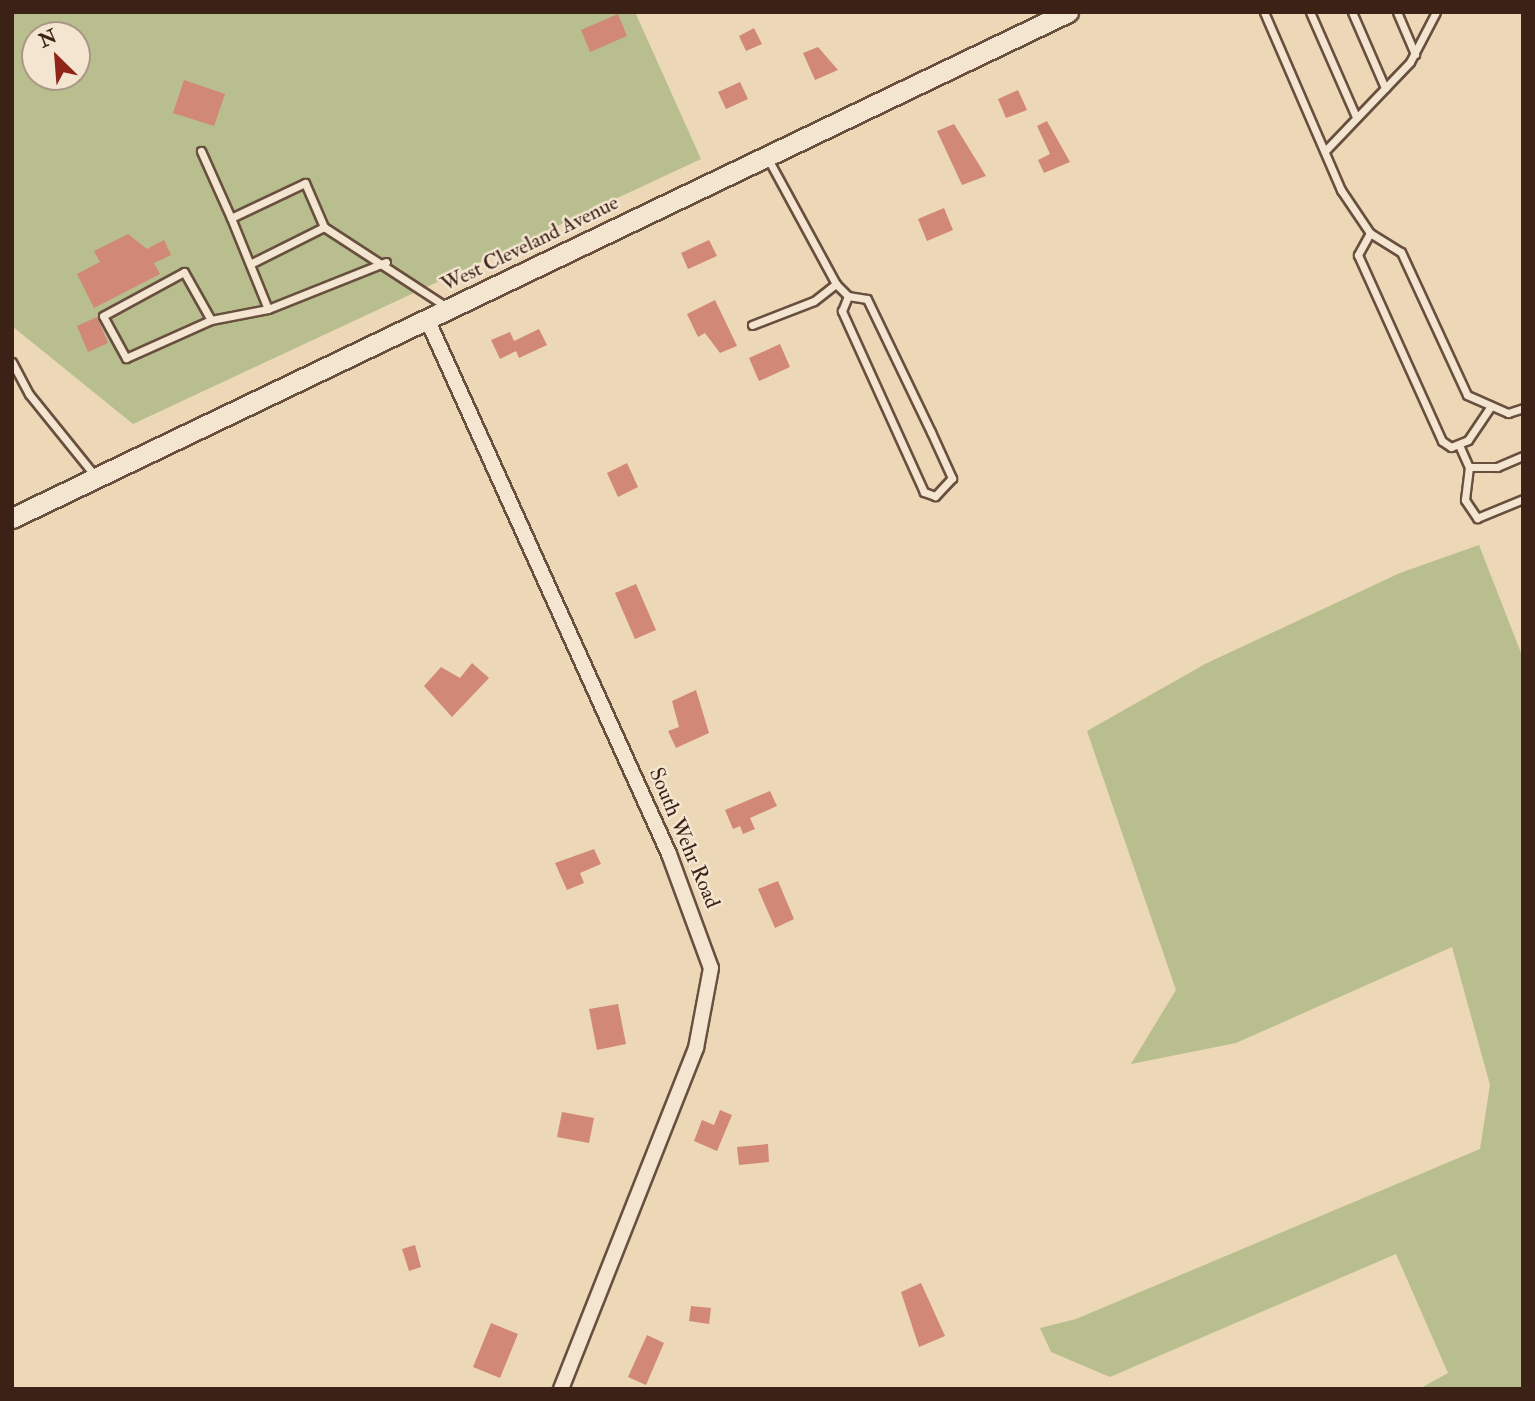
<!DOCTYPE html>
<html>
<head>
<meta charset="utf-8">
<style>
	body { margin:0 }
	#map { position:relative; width:1535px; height:1401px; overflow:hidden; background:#ecd7b7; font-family:"IM FELL Double Pica",serif }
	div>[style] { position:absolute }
	.green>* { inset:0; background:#b8be8e }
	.building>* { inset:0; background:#d28877 }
	.roads { filter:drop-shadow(2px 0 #684f3e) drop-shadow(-2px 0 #684f3e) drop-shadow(0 2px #684f3e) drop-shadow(0 -2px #684f3e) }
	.service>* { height:7px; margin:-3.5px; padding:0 3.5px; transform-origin:3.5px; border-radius:3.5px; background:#f3e5d0 }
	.minor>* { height:14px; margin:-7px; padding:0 7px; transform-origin:7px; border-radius:7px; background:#f3e5d0 }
	.secondary>* { height:19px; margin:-9.5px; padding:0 9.5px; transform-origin:9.5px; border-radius:9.5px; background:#f3e5d0 }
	span { translate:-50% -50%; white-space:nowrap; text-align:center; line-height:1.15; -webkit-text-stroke:5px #f3e5d0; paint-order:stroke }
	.street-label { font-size:21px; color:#3c2216 }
	.frame { position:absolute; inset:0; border:14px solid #3c2216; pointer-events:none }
	.north { position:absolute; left:21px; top:21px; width:70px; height:70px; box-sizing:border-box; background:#f3e5d0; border:2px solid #aa9786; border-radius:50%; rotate:335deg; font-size:19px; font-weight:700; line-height:28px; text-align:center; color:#3c2216 }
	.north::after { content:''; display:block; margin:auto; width:24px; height:32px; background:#8f2418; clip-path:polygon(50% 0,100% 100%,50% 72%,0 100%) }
</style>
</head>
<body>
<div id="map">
	<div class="green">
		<i style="clip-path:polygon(evenodd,12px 12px,635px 12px,701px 159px,133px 424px,12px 326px,12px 12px,35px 35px,77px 35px,77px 77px,35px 77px,35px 35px)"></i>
		<i style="clip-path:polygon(1479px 545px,1523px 658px,1523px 1389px,1419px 1389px,1448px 1373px,1396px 1254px,1110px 1377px,1051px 1352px,1040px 1328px,1076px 1319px,1480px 1149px,1490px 1085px,1452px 947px,1236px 1043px,1131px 1064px,1176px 990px,1087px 731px,1205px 664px,1400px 573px)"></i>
	</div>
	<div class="building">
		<i style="clip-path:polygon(618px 14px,627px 36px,590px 52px,581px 30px)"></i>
		<i style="clip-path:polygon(754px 28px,762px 44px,746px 51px,739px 36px)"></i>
		<i style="clip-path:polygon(818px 47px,838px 70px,815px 80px,803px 53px)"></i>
		<i style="clip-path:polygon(184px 80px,225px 94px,214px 126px,173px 113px)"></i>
		<i style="clip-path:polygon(740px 82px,748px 99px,726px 109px,718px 92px)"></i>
		<i style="clip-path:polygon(1018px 90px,1027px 110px,1006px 118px,998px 99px)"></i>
		<i style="clip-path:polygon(1047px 121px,1070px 162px,1044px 173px,1038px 160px,1050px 154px,1037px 126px)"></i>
		<i style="clip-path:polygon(954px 124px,986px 176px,962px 185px,937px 131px)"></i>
		<i style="clip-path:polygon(944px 208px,953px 230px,927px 241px,918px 219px)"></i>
		<i style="clip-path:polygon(128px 234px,147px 249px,164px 240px,171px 255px,154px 263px,160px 274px,94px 308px,77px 274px,100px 262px,94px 251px)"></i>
		<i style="clip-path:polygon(709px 240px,717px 256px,688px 269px,681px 253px)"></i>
		<i style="clip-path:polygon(715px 300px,737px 346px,720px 353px,705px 333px,698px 337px,687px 314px)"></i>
		<i style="clip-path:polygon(97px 317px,108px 343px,88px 352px,77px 326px)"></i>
		<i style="clip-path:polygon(539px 329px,547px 345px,519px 358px,516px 351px,500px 359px,491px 340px,510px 332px,514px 341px)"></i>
		<i style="clip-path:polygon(780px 344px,790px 367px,759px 381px,749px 358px)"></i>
		<i style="clip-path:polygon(627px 463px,638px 487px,618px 497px,607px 473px)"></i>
		<i style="clip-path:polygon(636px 584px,656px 630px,635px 639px,615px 593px)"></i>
		<i style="clip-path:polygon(472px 663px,489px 678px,452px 717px,424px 686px,441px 667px,460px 678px)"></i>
		<i style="clip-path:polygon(696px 690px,709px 733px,676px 748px,668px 731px,679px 727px,672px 701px)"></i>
		<i style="clip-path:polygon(770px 791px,777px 806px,750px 818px,755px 829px,743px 834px,740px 826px,733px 829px,725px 810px)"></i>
		<i style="clip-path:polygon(594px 849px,601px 864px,580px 873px,584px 883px,567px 890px,555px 863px)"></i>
		<i style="clip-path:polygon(778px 881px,794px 919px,775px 928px,758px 889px)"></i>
		<i style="clip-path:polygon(618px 1004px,626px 1044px,597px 1050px,589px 1009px)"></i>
		<i style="clip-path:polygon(720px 1110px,732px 1115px,717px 1151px,694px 1141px,702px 1120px,714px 1125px)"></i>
		<i style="clip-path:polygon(562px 1112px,594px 1118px,589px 1143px,557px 1137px)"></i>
		<i style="clip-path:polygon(768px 1144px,769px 1162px,739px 1165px,737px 1147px)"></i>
		<i style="clip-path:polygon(415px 1245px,421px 1267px,409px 1271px,402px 1249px)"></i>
		<i style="clip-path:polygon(921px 1283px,945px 1336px,919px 1347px,901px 1292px)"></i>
		<i style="clip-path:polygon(691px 1306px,711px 1308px,709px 1324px,689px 1321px)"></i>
		<i style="clip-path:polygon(491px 1323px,518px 1334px,500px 1378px,473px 1367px)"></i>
		<i style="clip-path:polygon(647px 1335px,664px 1343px,646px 1385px,628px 1377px)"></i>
	</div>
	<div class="roads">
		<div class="service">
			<i style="left:1264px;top:12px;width:194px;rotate:66.6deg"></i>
			<i style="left:1341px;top:190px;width:52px;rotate:56deg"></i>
			<i style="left:1370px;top:233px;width:36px;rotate:32deg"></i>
			<i style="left:1401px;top:252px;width:157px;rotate:65.2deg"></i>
			<i style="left:1467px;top:395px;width:45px;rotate:23.7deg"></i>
			<i style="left:1508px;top:413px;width:16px;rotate:-18deg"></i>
			<i style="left:1310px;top:12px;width:115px;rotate:66.3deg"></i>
			<i style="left:1352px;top:12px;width:83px;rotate:66.5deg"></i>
			<i style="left:1397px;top:12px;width:46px;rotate:66.8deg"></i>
			<i style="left:201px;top:151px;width:73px;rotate:65.9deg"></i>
			<i style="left:231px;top:218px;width:82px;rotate:-25.3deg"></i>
			<i style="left:305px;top:183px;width:48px;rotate:66.6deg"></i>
			<i style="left:324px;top:227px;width:145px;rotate:33.1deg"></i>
			<i style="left:1325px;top:151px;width:123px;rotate:-46.3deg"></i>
			<i style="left:1410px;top:62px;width:56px;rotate:-62.5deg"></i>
			<i style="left:231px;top:218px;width:98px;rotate:67.9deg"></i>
			<i style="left:268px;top:309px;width:127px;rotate:-21.7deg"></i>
			<i style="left:1370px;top:233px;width:25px;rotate:119deg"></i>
			<i style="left:1358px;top:255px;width:204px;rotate:65.7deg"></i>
			<i style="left:1442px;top:441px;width:11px;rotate:34deg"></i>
			<i style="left:1451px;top:447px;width:18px;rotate:-22deg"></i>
			<i style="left:1468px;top:440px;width:41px;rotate:-55.9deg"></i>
			<i style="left:250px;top:264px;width:83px;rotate:-26.6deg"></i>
			<i style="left:836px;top:284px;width:17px;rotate:45deg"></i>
			<i style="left:848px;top:296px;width:19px;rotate:9deg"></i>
			<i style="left:867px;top:299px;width:148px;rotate:64.3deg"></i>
			<i style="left:931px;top:432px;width:51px;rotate:65.5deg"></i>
			<i style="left:952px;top:478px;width:25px;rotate:133deg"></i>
			<i style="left:935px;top:496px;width:12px;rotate:-160deg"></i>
			<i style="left:924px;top:492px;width:199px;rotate:-114.4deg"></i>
			<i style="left:842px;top:311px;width:16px;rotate:-68deg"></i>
			<i style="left:211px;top:320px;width:55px;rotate:-119.4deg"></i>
			<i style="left:184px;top:272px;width:92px;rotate:151.5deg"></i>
			<i style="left:103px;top:316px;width:48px;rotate:61.3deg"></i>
			<i style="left:126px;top:358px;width:93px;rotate:-24.1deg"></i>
			<i style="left:211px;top:320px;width:58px;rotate:-10.9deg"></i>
			<i style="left:752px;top:325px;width:66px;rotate:-21.2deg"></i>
			<i style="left:814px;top:301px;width:28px;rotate:-38deg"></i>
			<i style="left:836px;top:284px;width:145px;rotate:-118.5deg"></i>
			<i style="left:12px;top:362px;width:36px;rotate:62deg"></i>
			<i style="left:29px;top:394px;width:107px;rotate:51.1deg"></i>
			<i style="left:1459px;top:445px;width:24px;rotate:66deg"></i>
			<i style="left:1469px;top:467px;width:28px"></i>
			<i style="left:1497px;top:467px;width:28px;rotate:-23deg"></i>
			<i style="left:1469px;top:467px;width:33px;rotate:97deg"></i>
			<i style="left:1465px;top:500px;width:22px;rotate:56deg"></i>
			<i style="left:1477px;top:518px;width:50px;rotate:-22.4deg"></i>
		</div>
		<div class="minor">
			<i style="left:427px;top:319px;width:587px;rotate:65.66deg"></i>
			<i style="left:669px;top:854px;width:121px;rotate:69.8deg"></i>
			<i style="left:711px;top:968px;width:81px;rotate:100.6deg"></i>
			<i style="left:696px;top:1048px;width:367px;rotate:111.6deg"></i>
		</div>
		<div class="secondary">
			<i style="left:12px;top:518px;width:1171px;rotate:-25.6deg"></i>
		</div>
	</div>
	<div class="street-label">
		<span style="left:530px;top:244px;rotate:-26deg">West Cleveland Avenue</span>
		<span style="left:684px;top:838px;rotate:67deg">South Wehr Road</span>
	</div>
	<div class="frame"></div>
	<div class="north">N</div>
</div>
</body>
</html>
